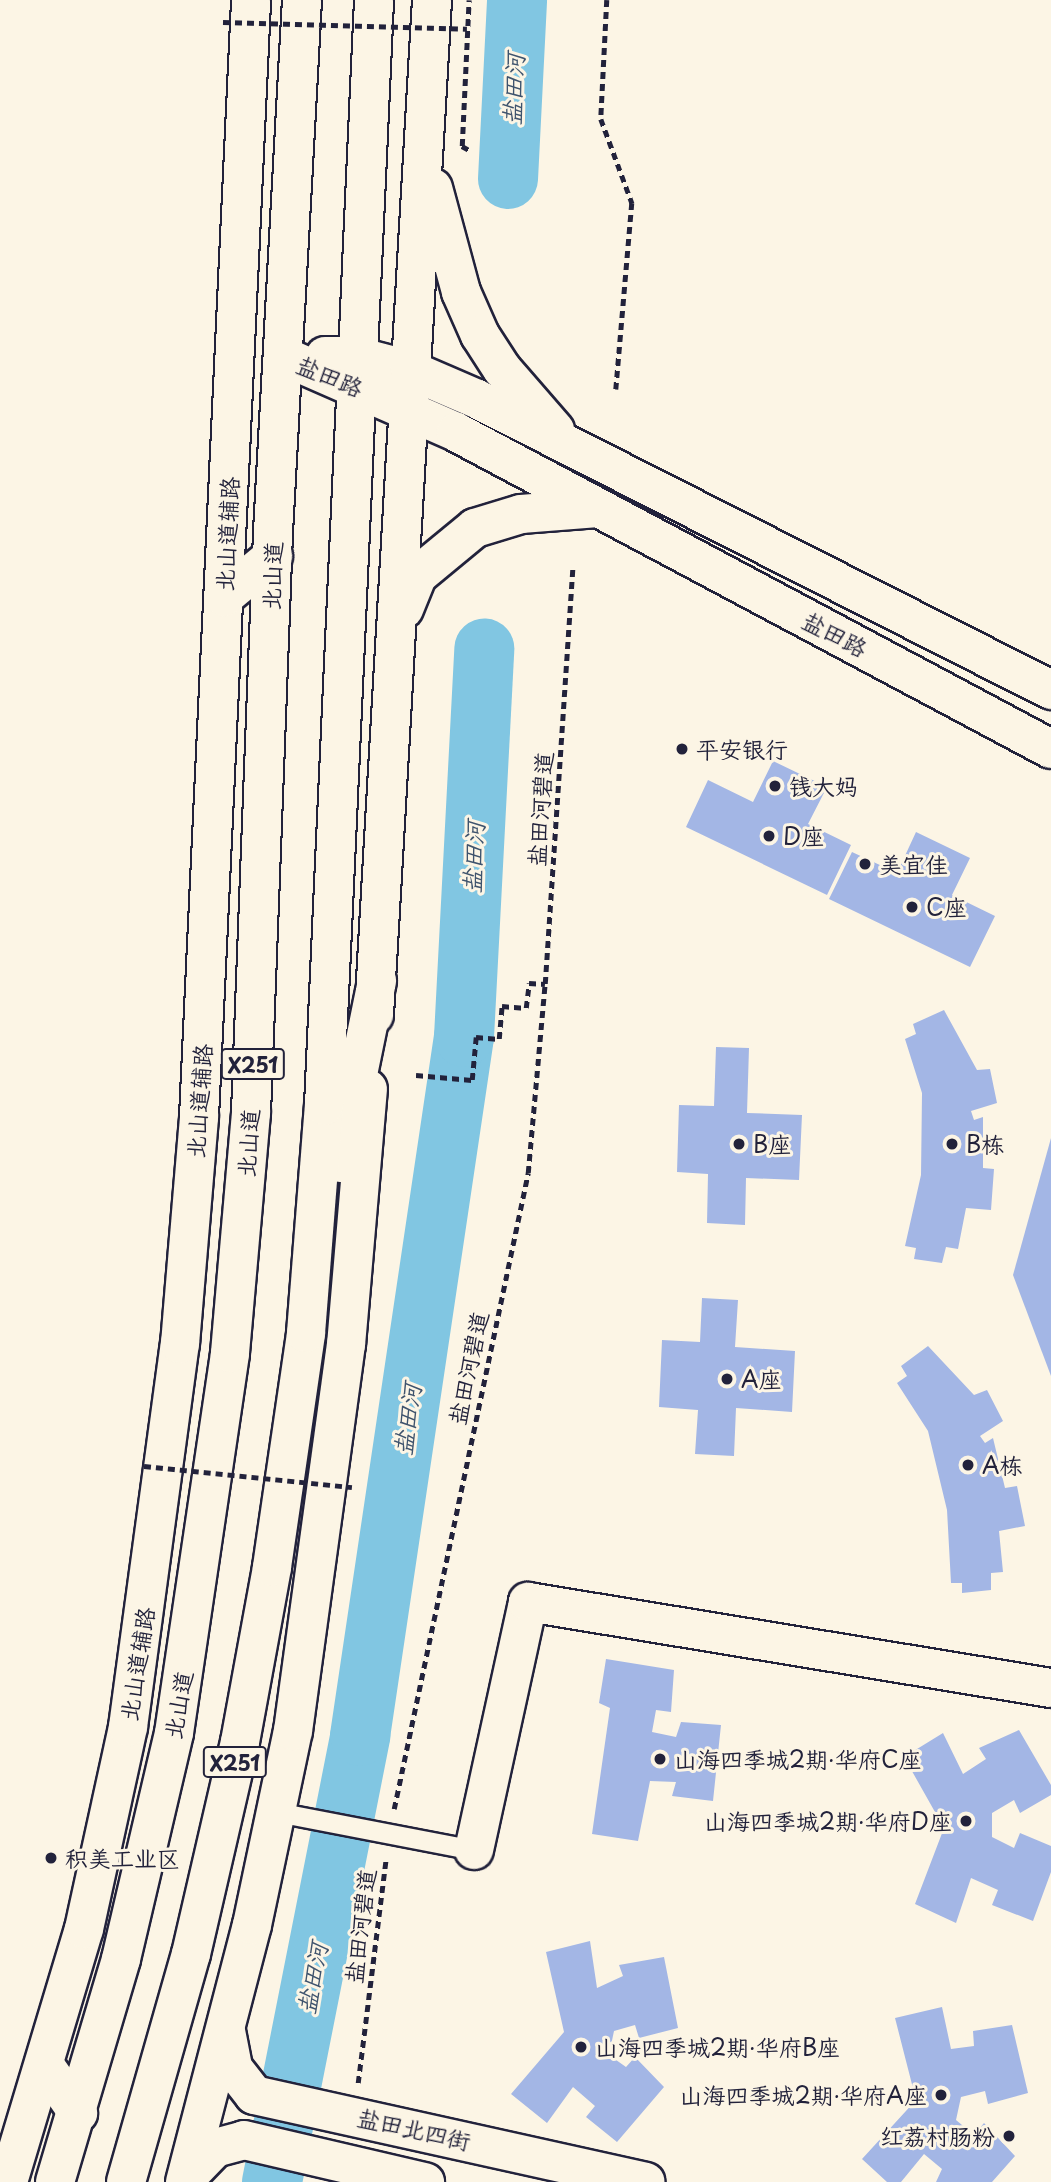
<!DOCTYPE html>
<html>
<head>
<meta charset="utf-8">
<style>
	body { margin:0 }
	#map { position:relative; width:1051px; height:2182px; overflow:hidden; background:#fcf5e5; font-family:"Playpen Sans","LXGW WenKai TC",sans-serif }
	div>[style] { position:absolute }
	.river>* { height:60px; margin:-30px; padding:0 30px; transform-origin:30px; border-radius:30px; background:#81c6e2 }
	.building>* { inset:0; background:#a3b6e5 }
	.path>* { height:4.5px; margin-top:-2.25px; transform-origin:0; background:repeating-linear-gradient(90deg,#22223b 0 7px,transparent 0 12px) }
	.roads { filter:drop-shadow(2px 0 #22223b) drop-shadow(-2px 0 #22223b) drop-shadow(0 2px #22223b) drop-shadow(0 -2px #22223b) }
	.service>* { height:19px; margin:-9.5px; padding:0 9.5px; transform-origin:9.5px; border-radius:9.5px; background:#fcf5e5 }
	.minor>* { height:38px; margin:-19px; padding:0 19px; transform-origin:19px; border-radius:19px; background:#fcf5e5 }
	.tertiary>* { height:38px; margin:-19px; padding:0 19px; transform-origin:19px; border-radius:19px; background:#fcf5e5 }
	.primary>* { height:38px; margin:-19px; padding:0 19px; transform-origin:19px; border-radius:19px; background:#fcf5e5 }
	.path-bridge>* { height:4.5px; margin-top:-2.25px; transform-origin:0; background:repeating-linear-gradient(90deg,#22223b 0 7px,transparent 0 12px) }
	.dots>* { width:19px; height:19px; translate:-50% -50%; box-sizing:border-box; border:4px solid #fcf5e5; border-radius:50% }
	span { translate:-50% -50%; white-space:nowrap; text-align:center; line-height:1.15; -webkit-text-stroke:6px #fcf5e5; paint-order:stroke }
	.shield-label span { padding:2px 5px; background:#fcf5e5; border:2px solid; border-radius:5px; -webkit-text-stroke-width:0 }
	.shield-label { font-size:21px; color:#22223b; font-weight:700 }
	.street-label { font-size:23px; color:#22223b }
	.poi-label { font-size:23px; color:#22223b }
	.left { translate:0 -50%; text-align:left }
	.right { translate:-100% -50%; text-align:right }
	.water-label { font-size:24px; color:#3e536d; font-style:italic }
</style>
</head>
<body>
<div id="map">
	<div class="river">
		<i style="left:508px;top:179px;width:179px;rotate:-87.1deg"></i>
		<i style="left:272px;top:2182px;width:455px;rotate:-78.8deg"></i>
		<i style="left:360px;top:1736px;width:707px;rotate:-81.54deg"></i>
		<i style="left:464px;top:1037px;width:389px;rotate:-87deg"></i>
	</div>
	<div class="building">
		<i style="clip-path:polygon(773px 761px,827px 787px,808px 824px,851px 845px,827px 895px,686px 827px,708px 780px,753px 802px)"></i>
		<i style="clip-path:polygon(916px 832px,970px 858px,952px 895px,995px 916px,970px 967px,829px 899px,852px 852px,897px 873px)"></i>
		<i style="clip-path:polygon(944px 1010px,977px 1070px,990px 1069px,997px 1103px,971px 1111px,974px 1120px,983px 1117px,983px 1168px,994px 1169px,991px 1210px,966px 1208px,958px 1249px,946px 1247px,942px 1263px,914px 1259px,916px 1248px,905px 1246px,921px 1175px,922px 1093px,905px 1039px,916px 1034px,913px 1024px)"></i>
		<i style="clip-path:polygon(716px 1047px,749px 1048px,747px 1113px,802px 1115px,799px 1180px,746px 1178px,745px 1225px,707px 1223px,708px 1174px,677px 1172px,679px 1105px,714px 1106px)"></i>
		<i style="clip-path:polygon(1051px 1138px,1051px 1376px,1013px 1275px)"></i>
		<i style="clip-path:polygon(702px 1298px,738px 1300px,735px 1347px,795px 1351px,792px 1412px,736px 1408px,734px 1456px,695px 1454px,698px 1410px,659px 1407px,662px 1340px,700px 1342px)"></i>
		<i style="clip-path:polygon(928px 1346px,974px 1395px,987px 1390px,1003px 1421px,980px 1436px,985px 1443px,993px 1438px,1005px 1488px,1017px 1486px,1025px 1526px,999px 1531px,1003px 1572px,991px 1573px,991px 1590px,962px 1593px,962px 1583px,951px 1583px,947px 1510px,928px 1431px,897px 1383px,907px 1376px,901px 1366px)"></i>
		<i style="clip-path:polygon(606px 1659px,674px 1670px,671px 1712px,656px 1710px,652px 1732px,676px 1737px,681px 1722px,721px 1725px,713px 1801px,672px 1796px,676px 1782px,650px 1781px,638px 1841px,592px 1834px,610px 1708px,599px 1703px)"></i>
		<i style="clip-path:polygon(1019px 1730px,1051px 1785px,1051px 1795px,1020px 1813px,1014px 1800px,992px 1813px,992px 1837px,1014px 1848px,1020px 1833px,1051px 1846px,1051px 1872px,1033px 1921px,992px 1905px,998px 1890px,971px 1878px,956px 1923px,915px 1904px,944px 1828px,904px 1757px,943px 1733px,963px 1774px,986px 1759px,979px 1748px)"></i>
		<i style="clip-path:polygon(590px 1941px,597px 1988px,623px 1976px,619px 1965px,664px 1957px,678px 2028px,639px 2038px,635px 2025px,614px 2031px,609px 2055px,626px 2067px,635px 2057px,664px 2087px,617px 2142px,586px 2117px,595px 2106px,573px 2087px,547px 2123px,511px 2094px,564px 2032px,546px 1952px)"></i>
		<i style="clip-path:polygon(942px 2007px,951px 2049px,974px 2046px,973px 2031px,1012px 2025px,1028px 2093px,988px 2104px,985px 2091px,961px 2097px,956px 2120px,974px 2135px,984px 2123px,1015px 2156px,992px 2182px,936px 2182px,942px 2169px,924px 2154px,901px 2182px,887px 2182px,862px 2159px,916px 2100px,895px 2018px)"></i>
	</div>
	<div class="path">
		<i style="left:607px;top:0;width:119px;rotate:92.9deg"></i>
		<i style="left:601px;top:119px;width:90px;rotate:69.7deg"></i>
		<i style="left:632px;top:203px;width:187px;rotate:94.9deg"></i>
		<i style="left:462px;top:146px;width:10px;rotate:29deg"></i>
		<i style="left:416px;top:1075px;width:56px;rotate:5.1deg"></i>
		<i style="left:472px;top:1080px;width:43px;rotate:-84.7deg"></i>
		<i style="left:476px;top:1037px;width:23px;rotate:5deg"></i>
		<i style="left:499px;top:1039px;width:33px;rotate:-85deg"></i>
		<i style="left:502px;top:1006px;width:24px;rotate:5deg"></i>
		<i style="left:526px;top:1008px;width:25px;rotate:-83deg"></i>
		<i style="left:529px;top:983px;width:16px;rotate:4deg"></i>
		<i style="left:394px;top:1809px;width:650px;rotate:-78.1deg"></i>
		<i style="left:528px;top:1173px;width:190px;rotate:-84.9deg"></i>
		<i style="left:545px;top:984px;width:420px;rotate:-86.2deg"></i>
		<i style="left:358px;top:2083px;width:226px;rotate:-82.9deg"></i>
	</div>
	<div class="roads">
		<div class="service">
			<i style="left:277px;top:1812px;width:201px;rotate:10.9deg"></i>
		</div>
		<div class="minor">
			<i style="left:474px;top:1850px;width:254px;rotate:-77.7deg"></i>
			<i style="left:528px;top:1602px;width:530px;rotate:9.34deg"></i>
			<i style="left:226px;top:2031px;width:38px;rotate:79deg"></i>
			<i style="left:233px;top:2068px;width:34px;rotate:52deg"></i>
			<i style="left:254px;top:2095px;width:401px;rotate:12.5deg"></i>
			<i style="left:44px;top:2064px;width:60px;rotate:55.2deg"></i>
			<i style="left:187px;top:2177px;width:40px;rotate:-46deg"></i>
			<i style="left:215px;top:2148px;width:30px;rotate:-15deg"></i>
			<i style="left:244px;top:2140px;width:186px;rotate:13.1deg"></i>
		</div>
		<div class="tertiary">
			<i style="left:433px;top:188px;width:108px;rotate:74.9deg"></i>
			<i style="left:461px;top:292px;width:47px;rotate:66.2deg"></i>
			<i style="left:480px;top:335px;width:40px;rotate:57.1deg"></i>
			<i style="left:502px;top:369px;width:81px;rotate:49deg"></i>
			<i style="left:283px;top:356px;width:189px;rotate:23.7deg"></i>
			<i style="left:456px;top:432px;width:674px;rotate:28.05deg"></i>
			<i style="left:325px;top:356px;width:31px"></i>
			<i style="left:356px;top:356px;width:56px;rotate:14.5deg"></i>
			<i style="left:410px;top:370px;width:73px;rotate:23.4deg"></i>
			<i style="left:477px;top:399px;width:644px;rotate:26.88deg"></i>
			<i style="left:404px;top:609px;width:37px;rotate:-68deg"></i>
			<i style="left:418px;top:575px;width:74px;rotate:-39.5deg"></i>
			<i style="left:475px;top:528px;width:48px;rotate:-16.9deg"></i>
			<i style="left:521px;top:514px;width:77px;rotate:-4.5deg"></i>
			<i style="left:374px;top:1015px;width:1017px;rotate:-86.73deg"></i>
			<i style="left:8px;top:2182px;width:264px;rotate:-73.3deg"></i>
			<i style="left:84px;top:1929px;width:207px;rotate:-77.7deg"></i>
			<i style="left:128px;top:1727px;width:387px;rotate:-82.3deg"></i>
			<i style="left:180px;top:1344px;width:228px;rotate:-85.2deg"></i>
			<i style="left:199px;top:1117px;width:1118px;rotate:-87.33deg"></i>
			<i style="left:185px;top:2182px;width:266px;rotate:-75.4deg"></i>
			<i style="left:252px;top:1925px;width:198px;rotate:-78.1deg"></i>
			<i style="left:293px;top:1731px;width:390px;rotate:-82.2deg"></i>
			<i style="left:346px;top:1345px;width:257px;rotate:-85.1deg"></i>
		</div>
		<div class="primary">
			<i style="left:224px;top:597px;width:64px;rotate:-39.9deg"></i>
			<i style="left:340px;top:1163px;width:186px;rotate:-78.5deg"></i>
			<i style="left:55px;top:2182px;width:233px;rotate:-73.5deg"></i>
			<i style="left:121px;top:1959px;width:232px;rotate:-76.8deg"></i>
			<i style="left:174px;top:1733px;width:384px;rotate:-81.6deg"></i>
			<i style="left:230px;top:1353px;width:241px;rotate:-85deg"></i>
			<i style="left:251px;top:1113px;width:581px;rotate:-87.83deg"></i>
			<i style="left:273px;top:532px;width:533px;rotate:-86.88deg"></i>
			<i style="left:126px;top:2182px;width:237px;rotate:-74.1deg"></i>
			<i style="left:191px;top:1954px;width:218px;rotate:-77deg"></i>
			<i style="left:240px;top:1742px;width:178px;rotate:-79.6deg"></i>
			<i style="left:272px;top:1567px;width:236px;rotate:-81.7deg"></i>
			<i style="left:306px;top:1333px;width:228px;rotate:-85.5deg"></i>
			<i style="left:324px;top:1106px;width:1107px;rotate:-87.41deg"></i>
		</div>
	</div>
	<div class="path-bridge">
		<i style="left:223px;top:22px;width:244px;rotate:1.6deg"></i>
		<i style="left:462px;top:146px;width:146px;rotate:-87.3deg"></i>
		<i style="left:144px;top:1466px;width:209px;rotate:5.8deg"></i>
	</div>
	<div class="dots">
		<i style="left:682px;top:749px;background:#22223b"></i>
		<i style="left:775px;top:786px;background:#22223b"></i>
		<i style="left:769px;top:836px;background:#22223b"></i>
		<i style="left:865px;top:864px;background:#22223b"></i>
		<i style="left:912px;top:907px;background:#22223b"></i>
		<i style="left:739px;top:1144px;background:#22223b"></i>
		<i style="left:952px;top:1144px;background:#22223b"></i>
		<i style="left:727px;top:1379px;background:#22223b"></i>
		<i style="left:968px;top:1465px;background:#22223b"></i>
		<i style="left:660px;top:1759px;background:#22223b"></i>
		<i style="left:966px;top:1821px;background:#22223b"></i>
		<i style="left:51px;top:1858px;background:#22223b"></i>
		<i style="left:581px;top:2047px;background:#22223b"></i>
		<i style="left:941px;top:2095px;background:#22223b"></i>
		<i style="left:1009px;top:2136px;background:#22223b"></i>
	</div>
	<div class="shield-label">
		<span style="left:253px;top:1064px">X251</span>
		<span style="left:235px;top:1762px">X251</span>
	</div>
	<div class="street-label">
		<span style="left:330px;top:376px;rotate:23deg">盐田路</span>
		<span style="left:227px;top:534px;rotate:-87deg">北山道辅路</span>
		<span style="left:272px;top:576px;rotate:-88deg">北山道</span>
		<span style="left:835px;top:634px;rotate:28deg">盐田路</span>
		<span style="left:540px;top:809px;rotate:-86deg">盐田河碧道</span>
		<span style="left:199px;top:1101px;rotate:-86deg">北山道辅路</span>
		<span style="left:248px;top:1143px;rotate:-86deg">北山道</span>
		<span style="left:468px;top:1368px;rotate:-78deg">盐田河碧道</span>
		<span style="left:137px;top:1664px;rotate:-81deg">北山道辅路</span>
		<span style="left:178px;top:1705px;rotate:-80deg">北山道</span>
		<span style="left:360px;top:1926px;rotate:-83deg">盐田河碧道</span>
		<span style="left:414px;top:2129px;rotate:13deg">盐田北四街</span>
	</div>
	<div class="poi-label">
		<span class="left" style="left:696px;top:749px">平安银行</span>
		<span class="left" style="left:789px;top:786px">钱大妈</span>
		<span class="left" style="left:783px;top:836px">D座</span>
		<span class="left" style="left:879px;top:864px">美宜佳</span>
		<span class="left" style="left:926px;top:907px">C座</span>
		<span class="left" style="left:753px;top:1144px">B座</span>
		<span class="left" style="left:966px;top:1144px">B栋</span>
		<span class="left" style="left:741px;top:1379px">A座</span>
		<span class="left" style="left:982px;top:1465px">A栋</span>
		<span class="left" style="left:674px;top:1759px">山海四季城2期·华府C座</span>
		<span class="right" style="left:952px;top:1821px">山海四季城2期·华府D座</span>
		<span class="left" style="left:65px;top:1858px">积美工业区</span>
		<span class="left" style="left:595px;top:2047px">山海四季城2期·华府B座</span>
		<span class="right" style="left:927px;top:2095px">山海四季城2期·华府A座</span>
		<span class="right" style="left:995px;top:2136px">红荔村肠粉</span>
	</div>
	<div class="water-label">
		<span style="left:513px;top:89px;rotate:-87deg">盐田河</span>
		<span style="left:473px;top:857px;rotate:-87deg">盐田河</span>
		<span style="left:407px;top:1419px;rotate:-82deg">盐田河</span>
		<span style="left:312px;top:1978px;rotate:-79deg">盐田河</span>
	</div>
</div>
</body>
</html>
